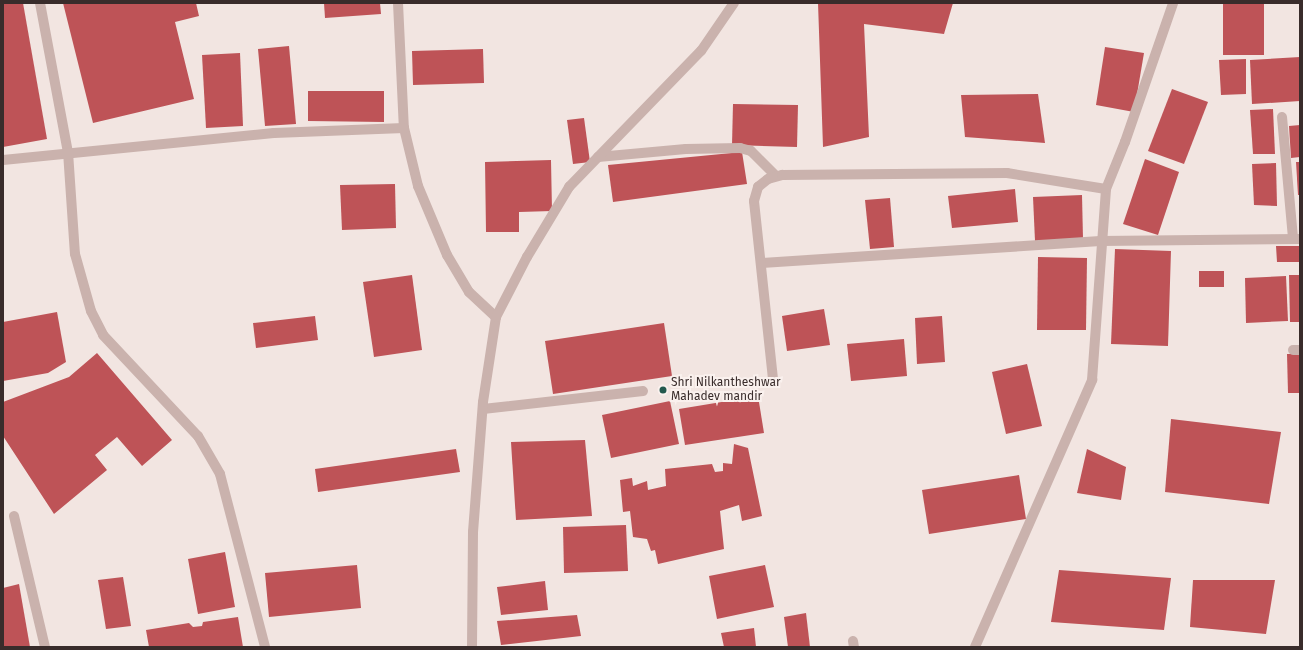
<!DOCTYPE html>
<html>
<head>
<meta charset="utf-8">
<style>
	body { margin:0 }
	#map { position:relative; width:1303px; height:650px; overflow:hidden; background:#f2e5e1; font-family:"Fira Sans",sans-serif }
	div>[style] { position:absolute }
	.building>* { inset:0; background:#be5357 }
	.minor>* { height:10px; margin:-5px; padding:0 5px; transform-origin:5px; border-radius:5px; background:#cab2ad }
	.dots>* { width:11px; height:11px; translate:-50% -50%; box-sizing:border-box; border:2px solid #faf1ee; border-radius:50% }
	span { translate:-50% -50%; white-space:nowrap; text-align:center; line-height:1.15; -webkit-text-stroke:4px #faf1ee; paint-order:stroke }
	.poi-label { font-size:12px; color:#392c2b }
	.left { translate:0 -50%; text-align:left }
	.frame { position:absolute; inset:0; border:4px solid #392c2b; pointer-events:none }
</style>
</head>
<body>
<div id="map">
	<div class="building">
		<i style="clip-path:polygon(3px 3px,23px 3px,47px 139px,3px 147px)"></i>
		<i style="clip-path:polygon(63px 3px,196px 3px,199px 16px,175px 22px,194px 99px,93px 123px)"></i>
		<i style="clip-path:polygon(324px 3px,380px 3px,381px 14px,325px 18px)"></i>
		<i style="clip-path:polygon(818px 3px,953px 3px,944px 34px,864px 24px,869px 137px,823px 147px)"></i>
		<i style="clip-path:polygon(1223px 3px,1264px 3px,1264px 55px,1223px 55px)"></i>
		<i style="clip-path:polygon(289px 46px,296px 124px,265px 126px,258px 49px)"></i>
		<i style="clip-path:polygon(1105px 47px,1144px 53px,1134px 112px,1096px 105px)"></i>
		<i style="clip-path:polygon(483px 49px,484px 83px,413px 85px,412px 51px)"></i>
		<i style="clip-path:polygon(240px 53px,243px 126px,206px 128px,202px 55px)"></i>
		<i style="clip-path:polygon(1300px 57px,1300px 101px,1252px 104px,1250px 60px)"></i>
		<i style="clip-path:polygon(1246px 59px,1246px 94px,1221px 95px,1219px 60px)"></i>
		<i style="clip-path:polygon(1172px 89px,1208px 102px,1184px 164px,1148px 151px)"></i>
		<i style="clip-path:polygon(308px 91px,384px 91px,384px 122px,308px 121px)"></i>
		<i style="clip-path:polygon(1038px 94px,1045px 143px,965px 137px,961px 95px)"></i>
		<i style="clip-path:polygon(733px 104px,798px 105px,797px 147px,732px 145px)"></i>
		<i style="clip-path:polygon(1273px 109px,1275px 154px,1253px 154px,1250px 110px)"></i>
		<i style="clip-path:polygon(584px 118px,590px 162px,573px 164px,567px 120px)"></i>
		<i style="clip-path:polygon(1300px 125px,1300px 157px,1291px 158px,1289px 126px)"></i>
		<i style="clip-path:polygon(742px 152px,747px 184px,613px 202px,608px 165px)"></i>
		<i style="clip-path:polygon(1145px 159px,1179px 172px,1158px 235px,1123px 224px)"></i>
		<i style="clip-path:polygon(551px 160px,552px 211px,519px 212px,519px 232px,486px 232px,485px 162px)"></i>
		<i style="clip-path:polygon(1296px 162px,1300px 162px,1300px 195px,1298px 195px)"></i>
		<i style="clip-path:polygon(1276px 163px,1277px 206px,1254px 205px,1252px 164px)"></i>
		<i style="clip-path:polygon(395px 184px,396px 228px,342px 230px,340px 185px)"></i>
		<i style="clip-path:polygon(1015px 189px,1018px 222px,952px 228px,948px 196px)"></i>
		<i style="clip-path:polygon(1082px 195px,1083px 239px,1035px 241px,1033px 197px)"></i>
		<i style="clip-path:polygon(890px 198px,894px 247px,870px 249px,865px 200px)"></i>
		<i style="clip-path:polygon(1276px 246px,1300px 246px,1300px 262px,1277px 262px)"></i>
		<i style="clip-path:polygon(1115px 249px,1171px 251px,1168px 346px,1111px 344px)"></i>
		<i style="clip-path:polygon(1038px 257px,1087px 258px,1086px 330px,1037px 330px)"></i>
		<i style="clip-path:polygon(1199px 271px,1224px 271px,1224px 287px,1199px 287px)"></i>
		<i style="clip-path:polygon(412px 275px,422px 350px,374px 357px,363px 282px)"></i>
		<i style="clip-path:polygon(1289px 275px,1300px 275px,1300px 322px,1290px 322px)"></i>
		<i style="clip-path:polygon(1286px 276px,1288px 321px,1246px 323px,1245px 278px)"></i>
		<i style="clip-path:polygon(824px 309px,830px 345px,787px 351px,782px 316px)"></i>
		<i style="clip-path:polygon(57px 312px,66px 362px,48px 373px,3px 381px,3px 322px)"></i>
		<i style="clip-path:polygon(315px 316px,318px 340px,256px 348px,253px 323px)"></i>
		<i style="clip-path:polygon(942px 316px,945px 362px,917px 364px,915px 318px)"></i>
		<i style="clip-path:polygon(664px 323px,672px 376px,553px 394px,545px 341px)"></i>
		<i style="clip-path:polygon(904px 339px,907px 376px,851px 381px,847px 344px)"></i>
		<i style="clip-path:polygon(97px 353px,172px 440px,142px 466px,117px 437px,95px 455px,107px 470px,54px 514px,3px 436px,3px 402px,69px 377px)"></i>
		<i style="clip-path:polygon(1287px 354px,1300px 354px,1300px 393px,1288px 393px)"></i>
		<i style="clip-path:polygon(1027px 364px,1042px 426px,1006px 434px,992px 372px)"></i>
		<i style="clip-path:polygon(758px 396px,764px 433px,685px 445px,679px 409px)"></i>
		<i style="clip-path:polygon(670px 401px,679px 444px,611px 458px,602px 415px)"></i>
		<i style="clip-path:polygon(1171px 419px,1281px 432px,1269px 504px,1165px 492px)"></i>
		<i style="clip-path:polygon(585px 440px,592px 516px,516px 520px,511px 442px)"></i>
		<i style="clip-path:polygon(734px 444px,748px 448px,762px 516px,742px 521px,739px 505px,720px 511px,724px 549px,658px 564px,655px 550px,651px 551px,647px 539px,633px 537px,630px 511px,623px 512px,620px 480px,632px 478px,633px 486px,647px 481px,648px 490px,666px 486px,665px 469px,712px 464px,715px 472px,723px 471px,723px 463px,732px 464px)"></i>
		<i style="clip-path:polygon(456px 449px,460px 472px,318px 492px,315px 469px)"></i>
		<i style="clip-path:polygon(1087px 449px,1126px 467px,1121px 500px,1077px 493px)"></i>
		<i style="clip-path:polygon(1019px 475px,1026px 519px,929px 534px,922px 490px)"></i>
		<i style="clip-path:polygon(626px 525px,628px 571px,564px 573px,563px 527px)"></i>
		<i style="clip-path:polygon(225px 552px,235px 607px,198px 614px,188px 559px)"></i>
		<i style="clip-path:polygon(357px 565px,361px 608px,269px 617px,265px 573px)"></i>
		<i style="clip-path:polygon(765px 565px,774px 607px,717px 619px,709px 576px)"></i>
		<i style="clip-path:polygon(1059px 570px,1171px 578px,1164px 630px,1051px 622px)"></i>
		<i style="clip-path:polygon(123px 577px,131px 626px,106px 629px,98px 580px)"></i>
		<i style="clip-path:polygon(1193px 580px,1275px 580px,1266px 634px,1190px 627px)"></i>
		<i style="clip-path:polygon(545px 581px,548px 610px,501px 615px,497px 587px)"></i>
		<i style="clip-path:polygon(19px 584px,30px 647px,3px 647px,3px 588px)"></i>
		<i style="clip-path:polygon(806px 613px,810px 647px,788px 647px,784px 617px)"></i>
		<i style="clip-path:polygon(577px 615px,581px 636px,501px 645px,497px 621px)"></i>
		<i style="clip-path:polygon(238px 617px,243px 647px,149px 647px,146px 630px,189px 623px,193px 627px,202px 626px,203px 622px)"></i>
		<i style="clip-path:polygon(754px 628px,756px 647px,724px 647px,721px 633px)"></i>
	</div>
	<div class="minor">
		<i style="left:40px;top:3px;width:152px;rotate:79.4deg"></i>
		<i style="left:68px;top:152px;width:102px;rotate:86.1deg"></i>
		<i style="left:75px;top:254px;width:59px;rotate:74.3deg"></i>
		<i style="left:91px;top:311px;width:27px;rotate:63deg"></i>
		<i style="left:103px;top:335px;width:139px;rotate:46.8deg"></i>
		<i style="left:198px;top:436px;width:44px;rotate:59.9deg"></i>
		<i style="left:220px;top:474px;width:179px;rotate:75.4deg"></i>
		<i style="left:398px;top:3px;width:125px;rotate:87.3deg"></i>
		<i style="left:404px;top:128px;width:60px;rotate:76.4deg"></i>
		<i style="left:418px;top:186px;width:75px;rotate:67.2deg"></i>
		<i style="left:447px;top:255px;width:43px;rotate:59.3deg"></i>
		<i style="left:469px;top:292px;width:37px;rotate:43deg"></i>
		<i style="left:1282px;top:117px;width:122px;rotate:84.8deg"></i>
		<i style="left:598px;top:157px;width:88px;rotate:-5.2deg"></i>
		<i style="left:686px;top:149px;width:54px;rotate:-1.1deg"></i>
		<i style="left:740px;top:148px;width:11px;rotate:15deg"></i>
		<i style="left:751px;top:151px;width:35px;rotate:45deg"></i>
		<i style="left:3px;top:160px;width:272px;rotate:-5.7deg"></i>
		<i style="left:274px;top:133px;width:130px;rotate:-2.2deg"></i>
		<i style="left:761px;top:263px;width:340px;rotate:-3.7deg"></i>
		<i style="left:1100px;top:241px;width:200px;rotate:-0.6deg"></i>
		<i style="left:1293px;top:350px;width:7px"></i>
		<i style="left:773px;top:379px;width:179px;rotate:-96.1deg"></i>
		<i style="left:754px;top:201px;width:15px;rotate:-74deg"></i>
		<i style="left:758px;top:187px;width:13px;rotate:-39deg"></i>
		<i style="left:768px;top:179px;width:15px;rotate:-16deg"></i>
		<i style="left:782px;top:175px;width:225px;rotate:-0.5deg"></i>
		<i style="left:1007px;top:173px;width:100px;rotate:9.2deg"></i>
		<i style="left:483px;top:409px;width:161px;rotate:-6.4deg"></i>
		<i style="left:14px;top:516px;width:135px;rotate:76.7deg"></i>
		<i style="left:853px;top:641px;width:6px;rotate:81deg"></i>
		<i style="left:472px;top:647px;width:115px;rotate:-89.5deg"></i>
		<i style="left:473px;top:532px;width:130px;rotate:-85.6deg"></i>
		<i style="left:483px;top:402px;width:86px;rotate:-81.3deg"></i>
		<i style="left:496px;top:317px;width:68px;rotate:-62.7deg"></i>
		<i style="left:527px;top:257px;width:82px;rotate:-59deg"></i>
		<i style="left:569px;top:187px;width:190px;rotate:-45.9deg"></i>
		<i style="left:701px;top:51px;width:58px;rotate:-55.5deg"></i>
		<i style="left:975px;top:647px;width:292px;rotate:-66.3deg"></i>
		<i style="left:1092px;top:380px;width:192px;rotate:-85.8deg"></i>
		<i style="left:1106px;top:189px;width:51px;rotate:-68deg"></i>
		<i style="left:1125px;top:142px;width:147px;rotate:-70.9deg"></i>
	</div>
	<div class="dots">
		<i style="left:663px;top:390px;background:#23584d"></i>
	</div>
	<div class="poi-label">
		<span class="left" style="left:671px;top:390px">Shri Nilkantheshwar<br>Mahadev mandir</span>
	</div>
	<div class="frame"></div>
</div>
</body>
</html>
